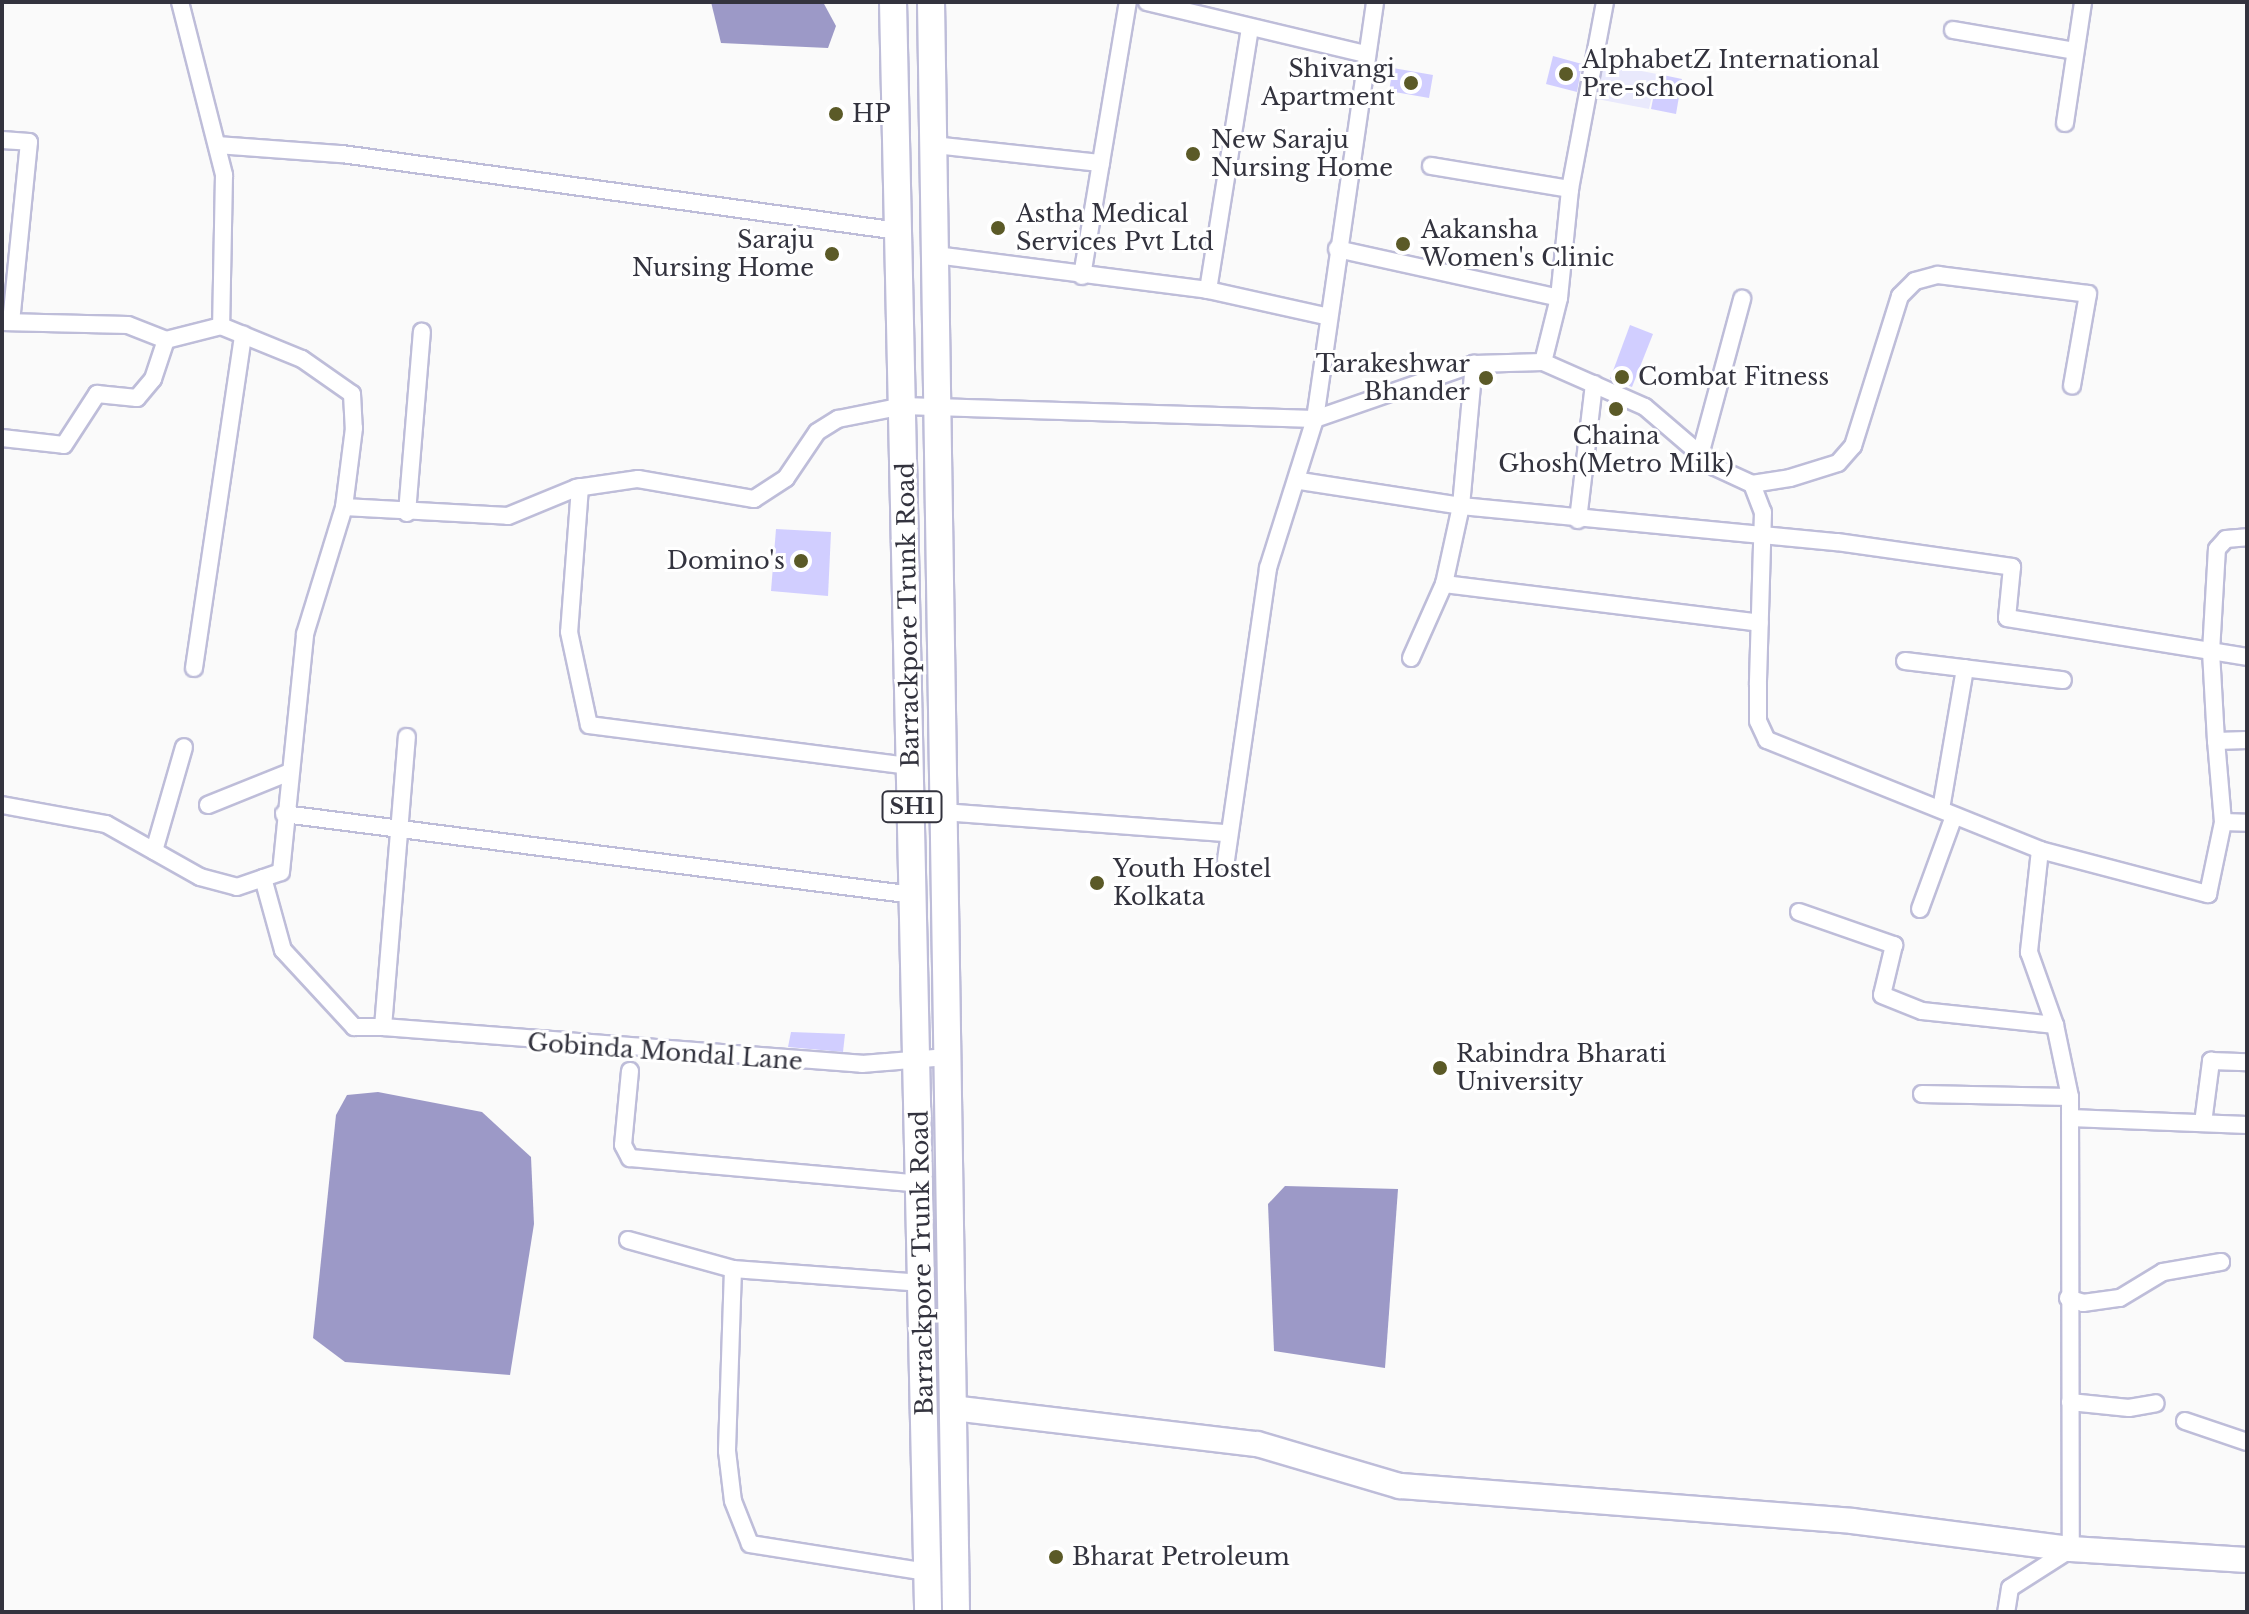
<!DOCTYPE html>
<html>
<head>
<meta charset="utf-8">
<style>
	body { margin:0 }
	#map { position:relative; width:2249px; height:1614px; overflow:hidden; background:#fafafa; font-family:"Libre Baskerville",serif }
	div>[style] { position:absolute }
	.green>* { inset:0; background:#e9e9fc }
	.water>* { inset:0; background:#9c99c7 }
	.building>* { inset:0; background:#d1ceff }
	.roads { filter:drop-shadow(2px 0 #bebdd9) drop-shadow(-2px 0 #bebdd9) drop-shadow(0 2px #bebdd9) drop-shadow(0 -2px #bebdd9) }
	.street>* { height:16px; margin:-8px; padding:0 8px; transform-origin:8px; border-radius:8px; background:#fff }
	.secondary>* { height:24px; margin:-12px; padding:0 12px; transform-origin:12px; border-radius:12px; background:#fff }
	.primary>* { height:26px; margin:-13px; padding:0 13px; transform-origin:13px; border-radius:13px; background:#fff }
	.dots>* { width:22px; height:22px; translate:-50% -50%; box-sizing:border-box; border:4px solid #fff; border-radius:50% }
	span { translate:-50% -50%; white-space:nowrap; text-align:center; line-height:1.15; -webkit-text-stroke:6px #fff; paint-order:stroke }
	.shield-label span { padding:2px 6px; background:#fff; border:2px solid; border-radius:6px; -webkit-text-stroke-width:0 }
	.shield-label { font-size:22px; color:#33333e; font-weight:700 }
	.poi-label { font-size:24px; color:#33333e }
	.left { translate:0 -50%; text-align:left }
	.right { translate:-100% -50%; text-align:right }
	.street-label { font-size:24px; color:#33333e }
	.frame { position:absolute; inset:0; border:4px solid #33333e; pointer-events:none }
</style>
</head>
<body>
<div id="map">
	<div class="green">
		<i style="clip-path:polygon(1600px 63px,1657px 74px,1649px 109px,1597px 99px)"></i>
	</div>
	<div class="water">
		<i style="clip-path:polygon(711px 2px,823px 2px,836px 26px,828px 48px,721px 43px)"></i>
		<i style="clip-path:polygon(378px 1092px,482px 1112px,531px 1157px,534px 1224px,510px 1375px,345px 1362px,313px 1338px,336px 1115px,347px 1095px)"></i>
		<i style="clip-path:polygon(1285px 1186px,1398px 1189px,1385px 1368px,1274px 1351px,1268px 1204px)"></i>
	</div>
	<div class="building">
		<i style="clip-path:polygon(1553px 56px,1582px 64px,1577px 92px,1546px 84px)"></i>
		<i style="clip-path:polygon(1393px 68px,1433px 75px,1429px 98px,1389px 91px)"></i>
		<i style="clip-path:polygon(1658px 74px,1682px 79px,1676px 114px,1651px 109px)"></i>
		<i style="clip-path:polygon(1630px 325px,1653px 334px,1632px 387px,1610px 379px)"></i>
		<i style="clip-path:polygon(776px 529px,831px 532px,828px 596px,771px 591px)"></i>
		<i style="clip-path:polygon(791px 1032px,845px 1034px,843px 1052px,788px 1047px)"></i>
	</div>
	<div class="roads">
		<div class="street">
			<i style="left:180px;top:2px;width:179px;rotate:75.7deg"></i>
			<i style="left:224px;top:175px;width:151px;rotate:91.1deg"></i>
			<i style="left:221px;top:326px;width:87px;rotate:22.2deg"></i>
			<i style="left:302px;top:359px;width:61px;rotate:35deg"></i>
			<i style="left:352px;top:394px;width:34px;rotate:87deg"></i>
			<i style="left:354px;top:428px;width:80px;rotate:97.2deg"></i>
			<i style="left:1147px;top:2px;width:224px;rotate:13.4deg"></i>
			<i style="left:1953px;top:30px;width:124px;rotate:9.8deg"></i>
			<i style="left:2065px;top:123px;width:122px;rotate:-81.5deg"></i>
			<i style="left:2px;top:140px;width:27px;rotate:4deg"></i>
			<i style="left:29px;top:142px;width:181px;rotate:95.7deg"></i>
			<i style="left:218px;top:145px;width:124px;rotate:4.2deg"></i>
			<i style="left:342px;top:154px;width:561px;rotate:7.88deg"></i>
			<i style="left:934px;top:145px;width:168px;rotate:6.2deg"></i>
			<i style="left:1431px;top:166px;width:141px;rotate:9.4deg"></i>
			<i style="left:1337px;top:249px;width:227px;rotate:12.4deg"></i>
			<i style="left:1559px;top:298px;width:66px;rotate:104deg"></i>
			<i style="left:936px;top:255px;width:274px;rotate:7.3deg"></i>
			<i style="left:1208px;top:290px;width:120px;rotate:12.5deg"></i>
			<i style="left:1082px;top:276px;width:278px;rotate:-80.5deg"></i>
			<i style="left:1208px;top:290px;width:266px;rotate:-80.9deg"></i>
			<i style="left:1559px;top:298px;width:110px;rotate:-84.2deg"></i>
			<i style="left:1570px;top:189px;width:190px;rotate:-79.4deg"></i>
			<i style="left:2px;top:322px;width:126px;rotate:1.4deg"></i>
			<i style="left:128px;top:325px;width:41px;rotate:21.5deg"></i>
			<i style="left:2px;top:438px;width:62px;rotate:6.4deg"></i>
			<i style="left:64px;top:445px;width:61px;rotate:-57.1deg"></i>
			<i style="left:97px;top:394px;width:40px;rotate:5.7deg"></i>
			<i style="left:137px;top:398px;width:25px;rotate:-50deg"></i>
			<i style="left:153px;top:379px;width:41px;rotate:-71.6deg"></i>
			<i style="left:166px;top:340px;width:57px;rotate:-14.3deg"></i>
			<i style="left:1700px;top:455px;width:162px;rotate:-74.9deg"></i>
			<i style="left:1300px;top:481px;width:163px;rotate:8.8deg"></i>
			<i style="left:1461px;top:506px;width:378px;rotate:5.5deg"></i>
			<i style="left:1837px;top:542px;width:177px;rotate:8.1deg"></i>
			<i style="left:2012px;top:567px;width:51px;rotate:95.6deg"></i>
			<i style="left:2007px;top:618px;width:243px;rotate:9.2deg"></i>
			<i style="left:1752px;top:484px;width:30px;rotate:69deg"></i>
			<i style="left:1763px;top:512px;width:173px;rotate:91.7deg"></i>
			<i style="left:1758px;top:685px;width:36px;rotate:90deg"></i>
			<i style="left:1758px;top:721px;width:21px;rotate:65deg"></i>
			<i style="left:1767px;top:740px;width:294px;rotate:21.9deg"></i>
			<i style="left:2040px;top:850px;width:103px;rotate:96.2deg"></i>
			<i style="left:2029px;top:952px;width:77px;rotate:70.4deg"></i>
			<i style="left:2055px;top:1025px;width:74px;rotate:78.2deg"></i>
			<i style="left:2070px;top:1097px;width:452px;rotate:89.9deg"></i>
			<i style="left:2071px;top:1549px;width:72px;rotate:147.4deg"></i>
			<i style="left:2010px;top:1588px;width:24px;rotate:99deg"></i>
			<i style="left:580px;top:487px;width:145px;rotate:94.3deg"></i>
			<i style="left:569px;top:632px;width:95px;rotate:77.9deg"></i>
			<i style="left:589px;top:725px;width:325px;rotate:7.3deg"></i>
			<i style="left:407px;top:513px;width:182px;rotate:-85.3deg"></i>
			<i style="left:1578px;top:520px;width:137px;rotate:-83.3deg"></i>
			<i style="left:1444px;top:584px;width:318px;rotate:7deg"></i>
			<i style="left:1411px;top:658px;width:81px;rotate:-66deg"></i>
			<i style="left:1444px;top:584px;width:80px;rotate:-77.7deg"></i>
			<i style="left:1461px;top:506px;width:143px;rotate:-84.8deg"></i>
			<i style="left:1905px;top:661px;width:159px;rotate:6.9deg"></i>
			<i style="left:194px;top:668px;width:337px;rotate:-81.6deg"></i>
			<i style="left:2216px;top:741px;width:89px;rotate:-93.2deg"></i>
			<i style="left:2211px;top:652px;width:103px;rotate:-86.7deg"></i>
			<i style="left:2217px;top:549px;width:13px;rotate:-48deg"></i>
			<i style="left:2226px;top:539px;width:21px;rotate:-5deg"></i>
			<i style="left:2px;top:805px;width:106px;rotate:10.4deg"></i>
			<i style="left:106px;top:824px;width:108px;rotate:29.4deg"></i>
			<i style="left:200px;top:877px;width:38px;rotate:15deg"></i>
			<i style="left:237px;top:887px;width:46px;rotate:-18.8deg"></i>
			<i style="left:281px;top:872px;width:239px;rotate:-84.2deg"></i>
			<i style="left:305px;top:634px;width:133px;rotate:-72.9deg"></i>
			<i style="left:344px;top:507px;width:164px;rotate:3.1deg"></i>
			<i style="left:508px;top:516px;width:74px;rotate:-22.4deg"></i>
			<i style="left:576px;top:488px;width:63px;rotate:-8.3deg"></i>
			<i style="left:638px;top:479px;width:118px;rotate:9.8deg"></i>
			<i style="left:754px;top:499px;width:38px;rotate:-33deg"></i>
			<i style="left:786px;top:478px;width:55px;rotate:-56deg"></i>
			<i style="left:817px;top:432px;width:25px;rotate:-32deg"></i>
			<i style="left:838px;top:419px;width:66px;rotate:-11.3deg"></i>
			<i style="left:903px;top:406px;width:412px;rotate:1.8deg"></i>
			<i style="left:1315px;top:419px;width:421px;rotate:-81.8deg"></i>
			<i style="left:208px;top:805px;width:88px;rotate:-21.9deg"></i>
			<i style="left:1941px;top:809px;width:143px;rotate:-80.3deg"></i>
			<i style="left:944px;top:812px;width:283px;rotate:4.3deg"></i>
			<i style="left:284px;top:814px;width:635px;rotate:7.33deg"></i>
			<i style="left:2223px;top:822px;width:24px;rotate:2deg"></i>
			<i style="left:2040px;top:850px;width:174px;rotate:14.7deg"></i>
			<i style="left:2208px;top:894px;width:74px;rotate:-78.2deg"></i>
			<i style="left:2223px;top:822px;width:81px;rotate:-94.9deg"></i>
			<i style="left:2216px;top:741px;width:31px;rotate:-2deg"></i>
			<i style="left:154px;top:851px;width:108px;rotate:-73.9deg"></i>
			<i style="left:1226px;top:860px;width:295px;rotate:-81.8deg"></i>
			<i style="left:1268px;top:568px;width:156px;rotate:-72.5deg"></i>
			<i style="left:1315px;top:419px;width:168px;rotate:-19.1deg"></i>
			<i style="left:1474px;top:364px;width:69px;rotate:-1.7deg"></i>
			<i style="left:1543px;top:362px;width:111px;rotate:23.8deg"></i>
			<i style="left:1645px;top:407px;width:92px;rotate:40.6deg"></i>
			<i style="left:1715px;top:467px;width:41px;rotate:24.7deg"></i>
			<i style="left:1752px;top:484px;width:38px;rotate:-9deg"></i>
			<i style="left:1790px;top:478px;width:50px;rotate:-17.4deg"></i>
			<i style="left:1838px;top:463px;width:23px;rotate:-49deg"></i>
			<i style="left:1853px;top:446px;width:157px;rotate:-72.6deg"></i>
			<i style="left:1900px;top:296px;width:21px;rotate:-45deg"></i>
			<i style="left:1915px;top:281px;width:24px;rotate:-15deg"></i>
			<i style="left:1938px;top:275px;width:151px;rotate:7.2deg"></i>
			<i style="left:2088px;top:294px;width:93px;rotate:99.9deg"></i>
			<i style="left:263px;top:878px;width:75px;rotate:74.5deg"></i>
			<i style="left:283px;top:950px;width:105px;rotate:47.3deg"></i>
			<i style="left:354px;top:1027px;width:29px"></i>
			<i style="left:383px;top:1027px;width:291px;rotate:-85.3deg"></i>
			<i style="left:1920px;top:909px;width:99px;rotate:-69.9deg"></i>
			<i style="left:1799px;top:912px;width:101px;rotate:19.2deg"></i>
			<i style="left:1894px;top:945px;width:51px;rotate:103.5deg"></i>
			<i style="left:1882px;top:995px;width:43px;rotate:21.8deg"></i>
			<i style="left:1922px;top:1011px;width:134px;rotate:6deg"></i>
			<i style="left:383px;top:1027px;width:480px;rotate:4.4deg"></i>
			<i style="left:862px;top:1064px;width:85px;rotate:-4.7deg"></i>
			<i style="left:630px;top:1071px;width:74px;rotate:95.4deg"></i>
			<i style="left:623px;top:1145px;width:15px;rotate:62deg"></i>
			<i style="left:630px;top:1158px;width:291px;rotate:5.1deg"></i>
			<i style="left:1922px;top:1094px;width:148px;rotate:1.2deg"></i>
			<i style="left:2070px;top:1118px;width:177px;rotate:2.3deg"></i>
			<i style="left:2203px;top:1123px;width:63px;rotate:-82.6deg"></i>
			<i style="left:2211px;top:1061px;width:36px;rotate:2deg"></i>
			<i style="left:628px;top:1240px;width:109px;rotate:15.4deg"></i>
			<i style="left:733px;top:1269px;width:190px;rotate:4.2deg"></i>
			<i style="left:733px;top:1269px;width:182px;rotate:91.9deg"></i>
			<i style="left:727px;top:1451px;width:50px;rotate:83.2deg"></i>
			<i style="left:733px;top:1501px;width:46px;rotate:68.4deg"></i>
			<i style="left:750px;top:1544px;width:179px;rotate:9deg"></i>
			<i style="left:2068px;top:1298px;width:16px;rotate:18deg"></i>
			<i style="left:2083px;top:1303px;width:37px;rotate:-8deg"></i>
			<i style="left:2120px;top:1298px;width:50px;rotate:-31.2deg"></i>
			<i style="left:2163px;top:1272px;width:59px;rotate:-9.8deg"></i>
			<i style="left:2070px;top:1402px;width:59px;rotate:5.8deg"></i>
			<i style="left:2129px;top:1408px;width:27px;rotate:-10deg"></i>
			<i style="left:2185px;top:1421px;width:65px;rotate:18.7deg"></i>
		</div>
		<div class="secondary">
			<i style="left:953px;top:1408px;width:306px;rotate:6.8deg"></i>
			<i style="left:1257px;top:1444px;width:149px;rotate:16.4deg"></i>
			<i style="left:1400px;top:1486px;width:453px;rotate:4.4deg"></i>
			<i style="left:1852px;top:1521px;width:221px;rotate:7.3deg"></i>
			<i style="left:2071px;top:1549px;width:176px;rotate:3.6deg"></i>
		</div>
		<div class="primary">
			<i style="left:893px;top:2px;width:1610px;rotate:88.75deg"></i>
			<i style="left:931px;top:2px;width:1610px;rotate:89.11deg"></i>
		</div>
	</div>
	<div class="dots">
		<i style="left:1566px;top:74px;background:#5b5a27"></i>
		<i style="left:1411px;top:83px;background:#5b5a27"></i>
		<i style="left:836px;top:114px;background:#5b5a27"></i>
		<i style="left:1193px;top:154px;background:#5b5a27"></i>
		<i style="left:998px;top:228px;background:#5b5a27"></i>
		<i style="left:1403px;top:244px;background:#5b5a27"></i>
		<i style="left:832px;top:254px;background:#5b5a27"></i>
		<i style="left:1622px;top:377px;background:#5b5a27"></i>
		<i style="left:1486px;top:378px;background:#5b5a27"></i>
		<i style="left:1616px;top:409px;background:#5b5a27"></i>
		<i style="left:801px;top:561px;background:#5b5a27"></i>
		<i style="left:1097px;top:883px;background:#5b5a27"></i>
		<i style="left:1440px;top:1068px;background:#5b5a27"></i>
		<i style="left:1056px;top:1557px;background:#5b5a27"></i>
	</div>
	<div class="shield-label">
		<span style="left:912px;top:807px">SH1</span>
	</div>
	<div class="poi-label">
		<span class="left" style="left:1582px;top:74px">AlphabetZ International<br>Pre-school</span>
		<span class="right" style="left:1395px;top:83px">Shivangi<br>Apartment</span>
		<span class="left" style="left:852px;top:114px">HP</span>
		<span class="left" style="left:1211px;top:154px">New Saraju<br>Nursing Home</span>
		<span class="left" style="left:1016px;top:228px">Astha Medical<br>Services Pvt Ltd</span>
		<span class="left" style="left:1421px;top:244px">Aakansha<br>Women's Clinic</span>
		<span class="right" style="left:814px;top:254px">Saraju<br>Nursing Home</span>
		<span class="right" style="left:1470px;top:378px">Tarakeshwar<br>Bhander</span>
		<span class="left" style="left:1638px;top:377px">Combat Fitness</span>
		<span style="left:1616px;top:450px">Chaina<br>Ghosh(Metro Milk)</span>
		<span class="right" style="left:785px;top:561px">Domino's</span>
		<span class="left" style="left:1113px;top:883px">Youth Hostel<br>Kolkata</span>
		<span class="left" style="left:1456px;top:1068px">Rabindra Bharati<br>University</span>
		<span class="left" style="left:1072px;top:1557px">Bharat Petroleum</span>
	</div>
	<div class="street-label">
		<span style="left:908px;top:615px;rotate:-91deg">Barrackpore Trunk Road</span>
		<span style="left:665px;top:1052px;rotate:4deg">Gobinda Mondal Lane</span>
		<span style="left:922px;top:1263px;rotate:-91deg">Barrackpore Trunk Road</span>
	</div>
	<div class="frame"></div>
</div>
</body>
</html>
